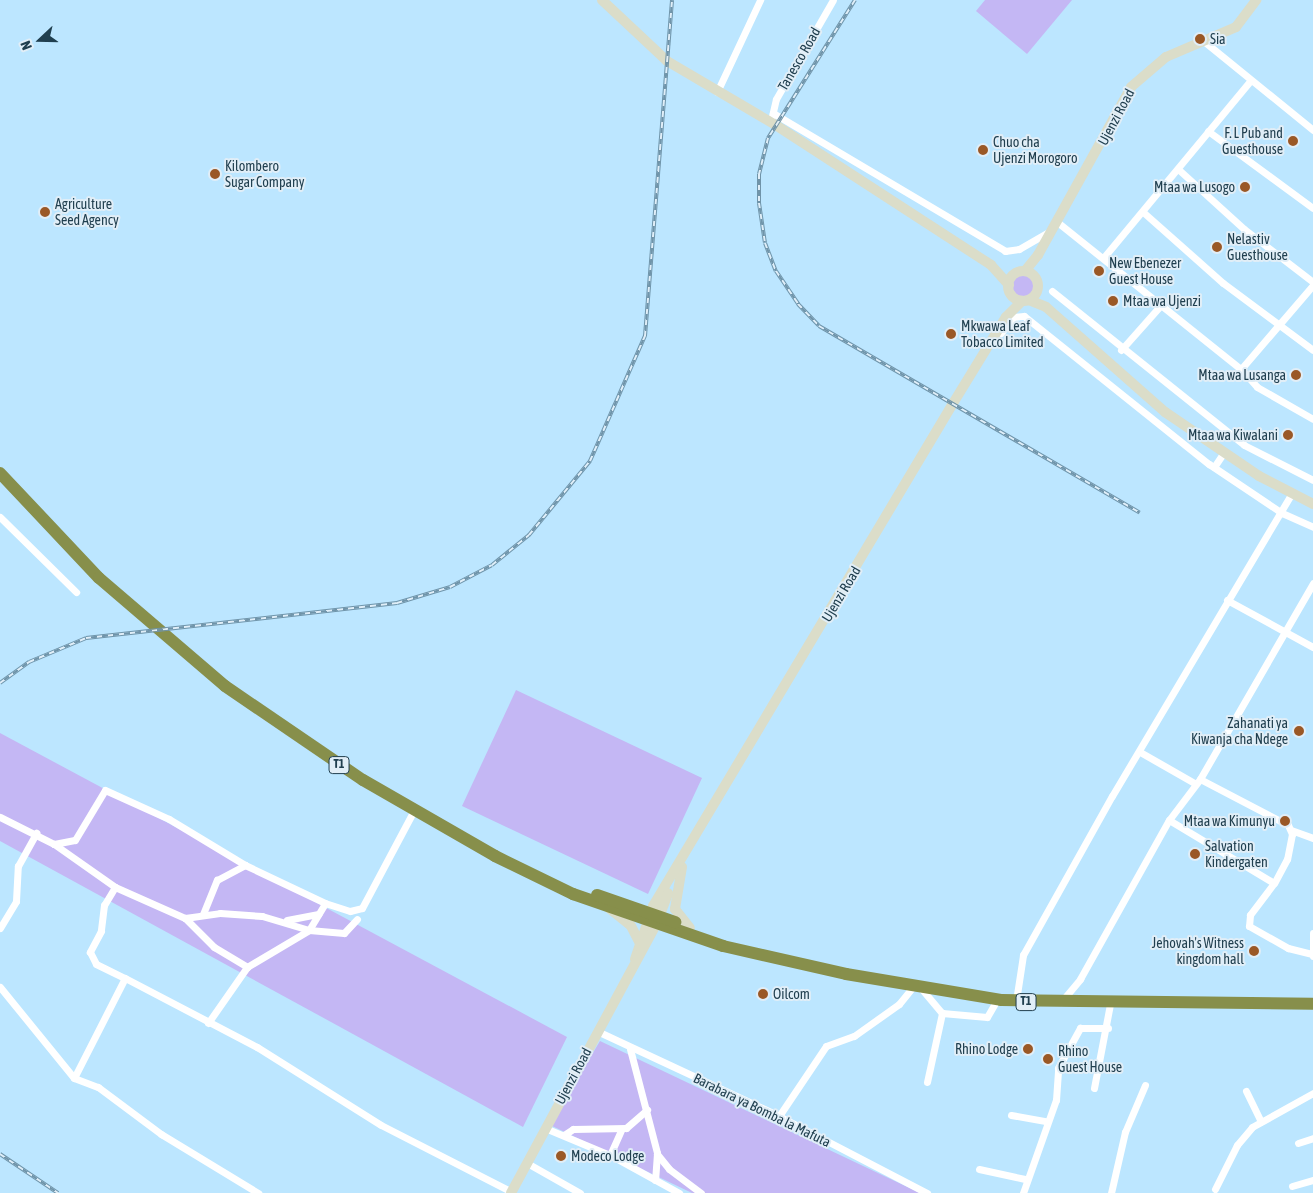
<!DOCTYPE html>
<html>
<head>
<meta charset="utf-8">
<style>
	body { margin:0 }
	#map { position:relative; width:1313px; height:1193px; overflow:hidden; background:#bce6ff; font-family:"Asap Condensed",sans-serif }
	div>[style] { position:absolute }
	.green>* { inset:0; background:#c4b7f4 }
	.round { border-radius:50% }
	.street>* { height:7px; margin:-3.5px; padding:0 3.5px; transform-origin:3.5px; border-radius:3.5px; background:#fff }
	.secondary>* { height:10px; margin:-5px; padding:0 5px; transform-origin:5px; border-radius:5px; background:#dbddc9 }
	.secondary>.ring { margin:-5px; padding:0; box-sizing:content-box; background:none; border:10px solid #dbddc9; border-radius:50% }
	.highway>* { height:12px; margin:-6px; padding:0 6px; transform-origin:6px; border-radius:6px; background:#878f4b }
	.rail>* { height:4px; margin-top:-2px; transform-origin:0; background:repeating-linear-gradient(90deg,#e1eef7 0 5.5px,#7094a9 0 11px); box-sizing:border-box; border-block:1px solid #7094a9 }
	.dots>* { width:14px; height:14px; translate:-50% -50%; box-sizing:border-box; border:2px solid #e1eef7; border-radius:50% }
	span { translate:-50% -50%; white-space:nowrap; text-align:center; line-height:1.15; -webkit-text-stroke:4px #e1eef7; paint-order:stroke }
	.shield-label span { padding:1px 4px; background:#e1eef7; border:1px solid; border-radius:4px; -webkit-text-stroke-width:0 }
	.shield-label { font-size:12px; color:#203f4f; font-weight:700 }
	.poi-label { font-size:14px; color:#203f4f }
	.left { translate:0 -50%; text-align:left }
	.right { translate:-100% -50%; text-align:right }
	.street-label { font-size:14px; color:#203f4f }
	.north { position:absolute; left:15px; top:15px; width:50px; height:50px; -webkit-text-stroke:4px #e1eef7; paint-order:stroke; rotate:249deg; font-size:14px; font-weight:700; line-height:20px; text-align:center; color:#203f4f }
	.north::after { content:''; display:block; margin:auto; width:18px; height:22px; background:#203f4f; clip-path:polygon(50% 0,100% 100%,50% 72%,0 100%) }
</style>
</head>
<body>
<div id="map">
	<div class="green">
		<i style="clip-path:polygon(985px 0,1072px 0,1027px 54px,976px 11px)"></i>
		<i class="round" style="left:1011px;top:275px;width:24px;height:24px"></i>
		<i style="clip-path:polygon(516px 690px,702px 778px,648px 894px,462px 806px)"></i>
		<i style="clip-path:polygon(0 733px,567px 1037px,523px 1127px,0 841px)"></i>
		<i style="clip-path:polygon(600px 1041px,920px 1193px,692px 1193px,550px 1125px)"></i>
	</div>
	<div class="street">
		<i style="left:1206px;top:43px;width:138px;rotate:39.1deg"></i>
		<i style="left:717px;top:92px;width:102px;rotate:-64.9deg"></i>
		<i style="left:773px;top:113px;width:270px;rotate:30.7deg"></i>
		<i style="left:1005px;top:251px;width:14px;rotate:-8deg"></i>
		<i style="left:1019px;top:249px;width:34px;rotate:-30deg"></i>
		<i style="left:772px;top:116px;width:17px;rotate:-77deg"></i>
		<i style="left:776px;top:99px;width:114px;rotate:-60.1deg"></i>
		<i style="left:1208px;top:131px;width:130px;rotate:36.3deg"></i>
		<i style="left:1178px;top:169px;width:89px;rotate:42.3deg"></i>
		<i style="left:1244px;top:229px;width:87px;rotate:37.5deg"></i>
		<i style="left:1143px;top:212px;width:107px;rotate:41.6deg"></i>
		<i style="left:1223px;top:283px;width:112px;rotate:36.7deg"></i>
		<i style="left:1056px;top:221px;width:237px;rotate:38.7deg"></i>
		<i style="left:1241px;top:369px;width:24px;rotate:48deg"></i>
		<i style="left:1257px;top:387px;width:64px;rotate:29.7deg"></i>
		<i style="left:1104px;top:257px;width:229px;rotate:-50.3deg"></i>
		<i style="left:1052px;top:291px;width:246px;rotate:38.7deg"></i>
		<i style="left:1244px;top:445px;width:77px;rotate:26.9deg"></i>
		<i style="left:1001px;top:333px;width:20px;rotate:-53deg"></i>
		<i style="left:1013px;top:317px;width:11px;rotate:-5deg"></i>
		<i style="left:1024px;top:316px;width:237px;rotate:38.7deg"></i>
		<i style="left:1209px;top:464px;width:88px;rotate:33.9deg"></i>
		<i style="left:1282px;top:513px;width:34px;rotate:24deg"></i>
		<i style="left:1121px;top:350px;width:60px;rotate:-48.4deg"></i>
		<i style="left:1241px;top:369px;width:111px;rotate:-49.4deg"></i>
		<i style="left:1214px;top:467px;width:18px;rotate:-56deg"></i>
		<i style="left:0;top:517px;width:107px;rotate:44.6deg"></i>
		<i style="left:1227px;top:600px;width:98px;rotate:28.7deg"></i>
		<i style="left:1140px;top:752px;width:64px;rotate:29.7deg"></i>
		<i style="left:1200px;top:779px;width:99px;rotate:27.6deg"></i>
		<i style="left:1288px;top:825px;width:10px;rotate:66deg"></i>
		<i style="left:1292px;top:834px;width:25px;rotate:101deg"></i>
		<i style="left:1287px;top:859px;width:27px;rotate:118deg"></i>
		<i style="left:0;top:817px;width:60px;rotate:26.6deg"></i>
		<i style="left:54px;top:844px;width:75px;rotate:35.2deg"></i>
		<i style="left:115px;top:887px;width:77px;rotate:23.9deg"></i>
		<i style="left:185px;top:918px;width:41px;rotate:45deg"></i>
		<i style="left:214px;top:947px;width:39px;rotate:31deg"></i>
		<i style="left:1169px;top:820px;width:122px;rotate:31deg"></i>
		<i style="left:1274px;top:883px;width:40px;rotate:127deg"></i>
		<i style="left:1250px;top:915px;width:11px;rotate:95deg"></i>
		<i style="left:1249px;top:926px;width:45px;rotate:29.4deg"></i>
		<i style="left:1288px;top:948px;width:25px;rotate:14deg"></i>
		<i style="left:1291px;top:830px;width:23px;rotate:20deg"></i>
		<i style="left:54px;top:844px;width:21px;rotate:-11deg"></i>
		<i style="left:75px;top:840px;width:58px;rotate:-59deg"></i>
		<i style="left:105px;top:790px;width:70px;rotate:24.4deg"></i>
		<i style="left:169px;top:819px;width:89px;rotate:31.2deg"></i>
		<i style="left:245px;top:865px;width:89px;rotate:25.4deg"></i>
		<i style="left:115px;top:887px;width:21px;rotate:121deg"></i>
		<i style="left:104px;top:905px;width:26px;rotate:97deg"></i>
		<i style="left:101px;top:931px;width:24px;rotate:118deg"></i>
		<i style="left:90px;top:952px;width:13px;rotate:63deg"></i>
		<i style="left:96px;top:964px;width:32px;rotate:26deg"></i>
		<i style="left:203px;top:914px;width:37px;rotate:-68deg"></i>
		<i style="left:217px;top:880px;width:32px;rotate:-28deg"></i>
		<i style="left:185px;top:918px;width:35px;rotate:-8deg"></i>
		<i style="left:220px;top:913px;width:42px;rotate:4.1deg"></i>
		<i style="left:262px;top:916px;width:49px;rotate:16.6deg"></i>
		<i style="left:309px;top:930px;width:35px;rotate:5deg"></i>
		<i style="left:344px;top:933px;width:19px;rotate:-47deg"></i>
		<i style="left:287px;top:920px;width:32px;rotate:-11deg"></i>
		<i style="left:0;top:928px;width:31px;rotate:-59deg"></i>
		<i style="left:16px;top:901px;width:35px;rotate:-87deg"></i>
		<i style="left:18px;top:866px;width:38px;rotate:-61deg"></i>
		<i style="left:1313px;top:933px;width:23px;rotate:90deg"></i>
		<i style="left:0;top:987px;width:117px;rotate:50.9deg"></i>
		<i style="left:74px;top:1078px;width:26px;rotate:21deg"></i>
		<i style="left:98px;top:1087px;width:79px;rotate:36.7deg"></i>
		<i style="left:161px;top:1134px;width:114px;rotate:31.3deg"></i>
		<i style="left:920px;top:987px;width:34px;rotate:50deg"></i>
		<i style="left:942px;top:1013px;width:45px;rotate:5.1deg"></i>
		<i style="left:987px;top:1017px;width:20px;rotate:-60deg"></i>
		<i style="left:1016px;top:1001px;width:47px;rotate:-81.3deg"></i>
		<i style="left:1023px;top:955px;width:182px;rotate:-60.8deg"></i>
		<i style="left:1112px;top:796px;width:351px;rotate:-59.3deg"></i>
		<i style="left:1061px;top:1002px;width:30px;rotate:-50deg"></i>
		<i style="left:1080px;top:979px;width:182px;rotate:-60.8deg"></i>
		<i style="left:1169px;top:820px;width:51px;rotate:-52.9deg"></i>
		<i style="left:1200px;top:779px;width:226px;rotate:-60deg"></i>
		<i style="left:208px;top:1023px;width:68px;rotate:-55.1deg"></i>
		<i style="left:247px;top:967px;width:72px;rotate:-30.8deg"></i>
		<i style="left:309px;top:930px;width:31px;rotate:-59deg"></i>
		<i style="left:325px;top:903px;width:26px;rotate:18deg"></i>
		<i style="left:350px;top:911px;width:12px;rotate:-14deg"></i>
		<i style="left:362px;top:908px;width:111px;rotate:-62deg"></i>
		<i style="left:597px;top:1031px;width:201px;rotate:25deg"></i>
		<i style="left:779px;top:1116px;width:167px;rotate:27.5deg"></i>
		<i style="left:630px;top:1049px;width:107px;rotate:75.4deg"></i>
		<i style="left:657px;top:1153px;width:27px;rotate:94deg"></i>
		<i style="left:74px;top:1078px;width:112px;rotate:-63deg"></i>
		<i style="left:125px;top:978px;width:149px;rotate:27.6deg"></i>
		<i style="left:257px;top:1047px;width:146px;rotate:32.2deg"></i>
		<i style="left:381px;top:1125px;width:147px;rotate:27.1deg"></i>
		<i style="left:927px;top:1082px;width:71px;rotate:-77.7deg"></i>
		<i style="left:1094px;top:1088px;width:86px;rotate:-79.2deg"></i>
		<i style="left:1246px;top:1091px;width:34px;rotate:64deg"></i>
		<i style="left:1011px;top:1115px;width:35px;rotate:10deg"></i>
		<i style="left:779px;top:1116px;width:84px;rotate:-56.1deg"></i>
		<i style="left:826px;top:1046px;width:30px;rotate:-20deg"></i>
		<i style="left:854px;top:1036px;width:55px;rotate:-35.4deg"></i>
		<i style="left:899px;top:1004px;width:22px;rotate:-51deg"></i>
		<i style="left:545px;top:1128px;width:70px;rotate:22.6deg"></i>
		<i style="left:610px;top:1155px;width:79px;rotate:28.8deg"></i>
		<i style="left:564px;top:1135px;width:11px;rotate:-34deg"></i>
		<i style="left:573px;top:1129px;width:53px;rotate:-1.1deg"></i>
		<i style="left:626px;top:1128px;width:28px;rotate:-41deg"></i>
		<i style="left:1298px;top:1143px;width:16px;rotate:-18deg"></i>
		<i style="left:657px;top:1154px;width:19px;rotate:51deg"></i>
		<i style="left:669px;top:1169px;width:40px;rotate:37deg"></i>
		<i style="left:610px;top:1155px;width:27px;rotate:-66deg"></i>
		<i style="left:527px;top:1163px;width:61px;rotate:29.5deg"></i>
		<i style="left:979px;top:1169px;width:47px;rotate:12.3deg"></i>
		<i style="left:1292px;top:1186px;width:22px;rotate:-16deg"></i>
		<i style="left:1215px;top:1189px;width:49px;rotate:-63.4deg"></i>
		<i style="left:1237px;top:1145px;width:23px;rotate:-50deg"></i>
		<i style="left:1252px;top:1127px;width:70px;rotate:-29.1deg"></i>
		<i style="left:1023px;top:1193px;width:99px;rotate:-70.5deg"></i>
		<i style="left:1056px;top:1100px;width:32px;rotate:-86deg"></i>
		<i style="left:1058px;top:1068px;width:46px;rotate:-61.2deg"></i>
		<i style="left:1080px;top:1028px;width:28px"></i>
		<i style="left:1111px;top:1193px;width:63px;rotate:-77.1deg"></i>
		<i style="left:1125px;top:1132px;width:51px;rotate:-66.9deg"></i>
	</div>
	<div class="secondary">
		<i style="left:602px;top:0;width:89px;rotate:43.2deg"></i>
		<i style="left:667px;top:61px;width:124px;rotate:30.5deg"></i>
		<i style="left:774px;top:124px;width:259px;rotate:33deg"></i>
		<i style="left:991px;top:265px;width:27px;rotate:48deg"></i>
		<i style="left:1025px;top:271px;width:21px;rotate:-51deg"></i>
		<i style="left:1038px;top:255px;width:192px;rotate:-61deg"></i>
		<i style="left:1131px;top:87px;width:46px;rotate:-40.6deg"></i>
		<i style="left:1166px;top:57px;width:76px;rotate:-23.2deg"></i>
		<i style="left:1236px;top:27px;width:34px;rotate:-53deg"></i>
		<i class="ring" style="left:1008px;top:271px;width:20px;height:20px"></i>
		<i style="left:1029px;top:300px;width:18px;rotate:22deg"></i>
		<i style="left:1046px;top:307px;width:159px;rotate:41.4deg"></i>
		<i style="left:1165px;top:412px;width:114px;rotate:34.2deg"></i>
		<i style="left:1259px;top:476px;width:61px;rotate:27.4deg"></i>
		<i style="left:682px;top:867px;width:43px;rotate:99.5deg"></i>
		<i style="left:675px;top:909px;width:24px;rotate:52deg"></i>
		<i style="left:609px;top:908px;width:28px;rotate:39deg"></i>
		<i style="left:631px;top:926px;width:18px;rotate:63deg"></i>
		<i style="left:635px;top:959px;width:56px;rotate:-71.2deg"></i>
		<i style="left:653px;top:906px;width:583px;rotate:-59.17deg"></i>
		<i style="left:952px;top:405px;width:103px;rotate:-58.5deg"></i>
		<i style="left:1006px;top:317px;width:23px;rotate:-45deg"></i>
		<i style="left:511px;top:1193px;width:305px;rotate:-61.6deg"></i>
		<i style="left:656px;top:925px;width:34px;rotate:-69deg"></i>
	</div>
	<div class="highway">
		<i style="left:0;top:473px;width:144px;rotate:46.7deg"></i>
		<i style="left:99px;top:578px;width:166px;rotate:40.6deg"></i>
		<i style="left:225px;top:686px;width:167px;rotate:34.3deg"></i>
		<i style="left:363px;top:780px;width:152px;rotate:29.9deg"></i>
		<i style="left:495px;top:856px;width:87px;rotate:26deg"></i>
		<i style="left:573px;top:894px;width:159px;rotate:19.1deg"></i>
		<i style="left:723px;top:946px;width:126px;rotate:12.8deg"></i>
		<i style="left:846px;top:974px;width:157px;rotate:9.5deg"></i>
		<i style="left:1001px;top:1000px;width:312px;rotate:0.7deg"></i>
		<i style="left:597px;top:895px;width:83px;rotate:19.1deg"></i>
	</div>
	<div class="rail">
		<i style="left:855px;top:0;width:163px;rotate:122.2deg"></i>
		<i style="left:768px;top:138px;width:37px;rotate:104deg"></i>
		<i style="left:759px;top:174px;width:29px;rotate:90deg"></i>
		<i style="left:759px;top:203px;width:40px;rotate:81.5deg"></i>
		<i style="left:765px;top:243px;width:30px;rotate:69deg"></i>
		<i style="left:776px;top:271px;width:40px;rotate:56deg"></i>
		<i style="left:798px;top:304px;width:30px;rotate:46deg"></i>
		<i style="left:819px;top:326px;width:371px;rotate:30.2deg"></i>
		<i style="left:0;top:683px;width:36px;rotate:-36deg"></i>
		<i style="left:29px;top:662px;width:62px;rotate:-22.8deg"></i>
		<i style="left:86px;top:638px;width:313px;rotate:-6.4deg"></i>
		<i style="left:397px;top:603px;width:55px;rotate:-16.8deg"></i>
		<i style="left:450px;top:587px;width:47px;rotate:-27.6deg"></i>
		<i style="left:492px;top:565px;width:48px;rotate:-39deg"></i>
		<i style="left:529px;top:535px;width:96px;rotate:-50.5deg"></i>
		<i style="left:590px;top:461px;width:137px;rotate:-66.3deg"></i>
		<i style="left:645px;top:336px;width:337px;rotate:-85.4deg"></i>
		<i style="left:0;top:1154px;width:70px;rotate:33.9deg"></i>
	</div>
	<div class="dots">
		<i style="left:1200px;top:39px;background:#9a5826"></i>
		<i style="left:1293px;top:141px;background:#9a5826"></i>
		<i style="left:983px;top:150px;background:#9a5826"></i>
		<i style="left:215px;top:174px;background:#9a5826"></i>
		<i style="left:1245px;top:187px;background:#9a5826"></i>
		<i style="left:45px;top:212px;background:#9a5826"></i>
		<i style="left:1217px;top:247px;background:#9a5826"></i>
		<i style="left:1099px;top:271px;background:#9a5826"></i>
		<i style="left:1113px;top:301px;background:#9a5826"></i>
		<i style="left:951px;top:334px;background:#9a5826"></i>
		<i style="left:1296px;top:375px;background:#9a5826"></i>
		<i style="left:1288px;top:435px;background:#9a5826"></i>
		<i style="left:1299px;top:731px;background:#9a5826"></i>
		<i style="left:1285px;top:821px;background:#9a5826"></i>
		<i style="left:1195px;top:854px;background:#9a5826"></i>
		<i style="left:1254px;top:951px;background:#9a5826"></i>
		<i style="left:763px;top:994px;background:#9a5826"></i>
		<i style="left:1028px;top:1049px;background:#9a5826"></i>
		<i style="left:1048px;top:1059px;background:#9a5826"></i>
		<i style="left:561px;top:1156px;background:#9a5826"></i>
	</div>
	<div class="shield-label">
		<span style="left:339px;top:765px">T1</span>
		<span style="left:1026px;top:1002px">T1</span>
	</div>
	<div class="poi-label">
		<span class="left" style="left:1210px;top:39px">Sia</span>
		<span class="right" style="left:1283px;top:141px">F. L Pub and<br>Guesthouse</span>
		<span class="left" style="left:993px;top:150px">Chuo cha<br>Ujenzi Morogoro</span>
		<span class="left" style="left:225px;top:174px">Kilombero<br>Sugar Company</span>
		<span class="right" style="left:1235px;top:187px">Mtaa wa Lusogo</span>
		<span class="left" style="left:55px;top:212px">Agriculture<br>Seed Agency</span>
		<span class="left" style="left:1227px;top:247px">Nelastiv<br>Guesthouse</span>
		<span class="left" style="left:1109px;top:271px">New Ebenezer<br>Guest House</span>
		<span class="left" style="left:1123px;top:301px">Mtaa wa Ujenzi</span>
		<span class="left" style="left:961px;top:334px">Mkwawa Leaf<br>Tobacco Limited</span>
		<span class="right" style="left:1286px;top:375px">Mtaa wa Lusanga</span>
		<span class="right" style="left:1278px;top:435px">Mtaa wa Kiwalani</span>
		<span class="right" style="left:1288px;top:731px">Zahanati ya<br>Kiwanja cha Ndege</span>
		<span class="right" style="left:1275px;top:821px">Mtaa wa Kimunyu</span>
		<span class="left" style="left:1205px;top:854px">Salvation<br>Kindergaten</span>
		<span class="right" style="left:1244px;top:951px">Jehovah's Witness<br>kingdom hall</span>
		<span class="left" style="left:773px;top:994px">Oilcom</span>
		<span class="right" style="left:1018px;top:1049px">Rhino Lodge</span>
		<span class="left" style="left:1058px;top:1059px">Rhino<br>Guest House</span>
		<span class="left" style="left:571px;top:1156px">Modeco Lodge</span>
	</div>
	<div class="street-label">
		<span style="left:799px;top:59px;rotate:-60deg">Tanesco Road</span>
		<span style="left:1116px;top:117px;rotate:-62deg">Ujenzi Road</span>
		<span style="left:841px;top:594px;rotate:-59deg">Ujenzi Road</span>
		<span style="left:573px;top:1076px;rotate:-62deg">Ujenzi Road</span>
		<span style="left:762px;top:1110px;rotate:26deg">Barabara ya Bomba la Mafuta</span>
	</div>
	<div class="north">N</div>
</div>
</body>
</html>
